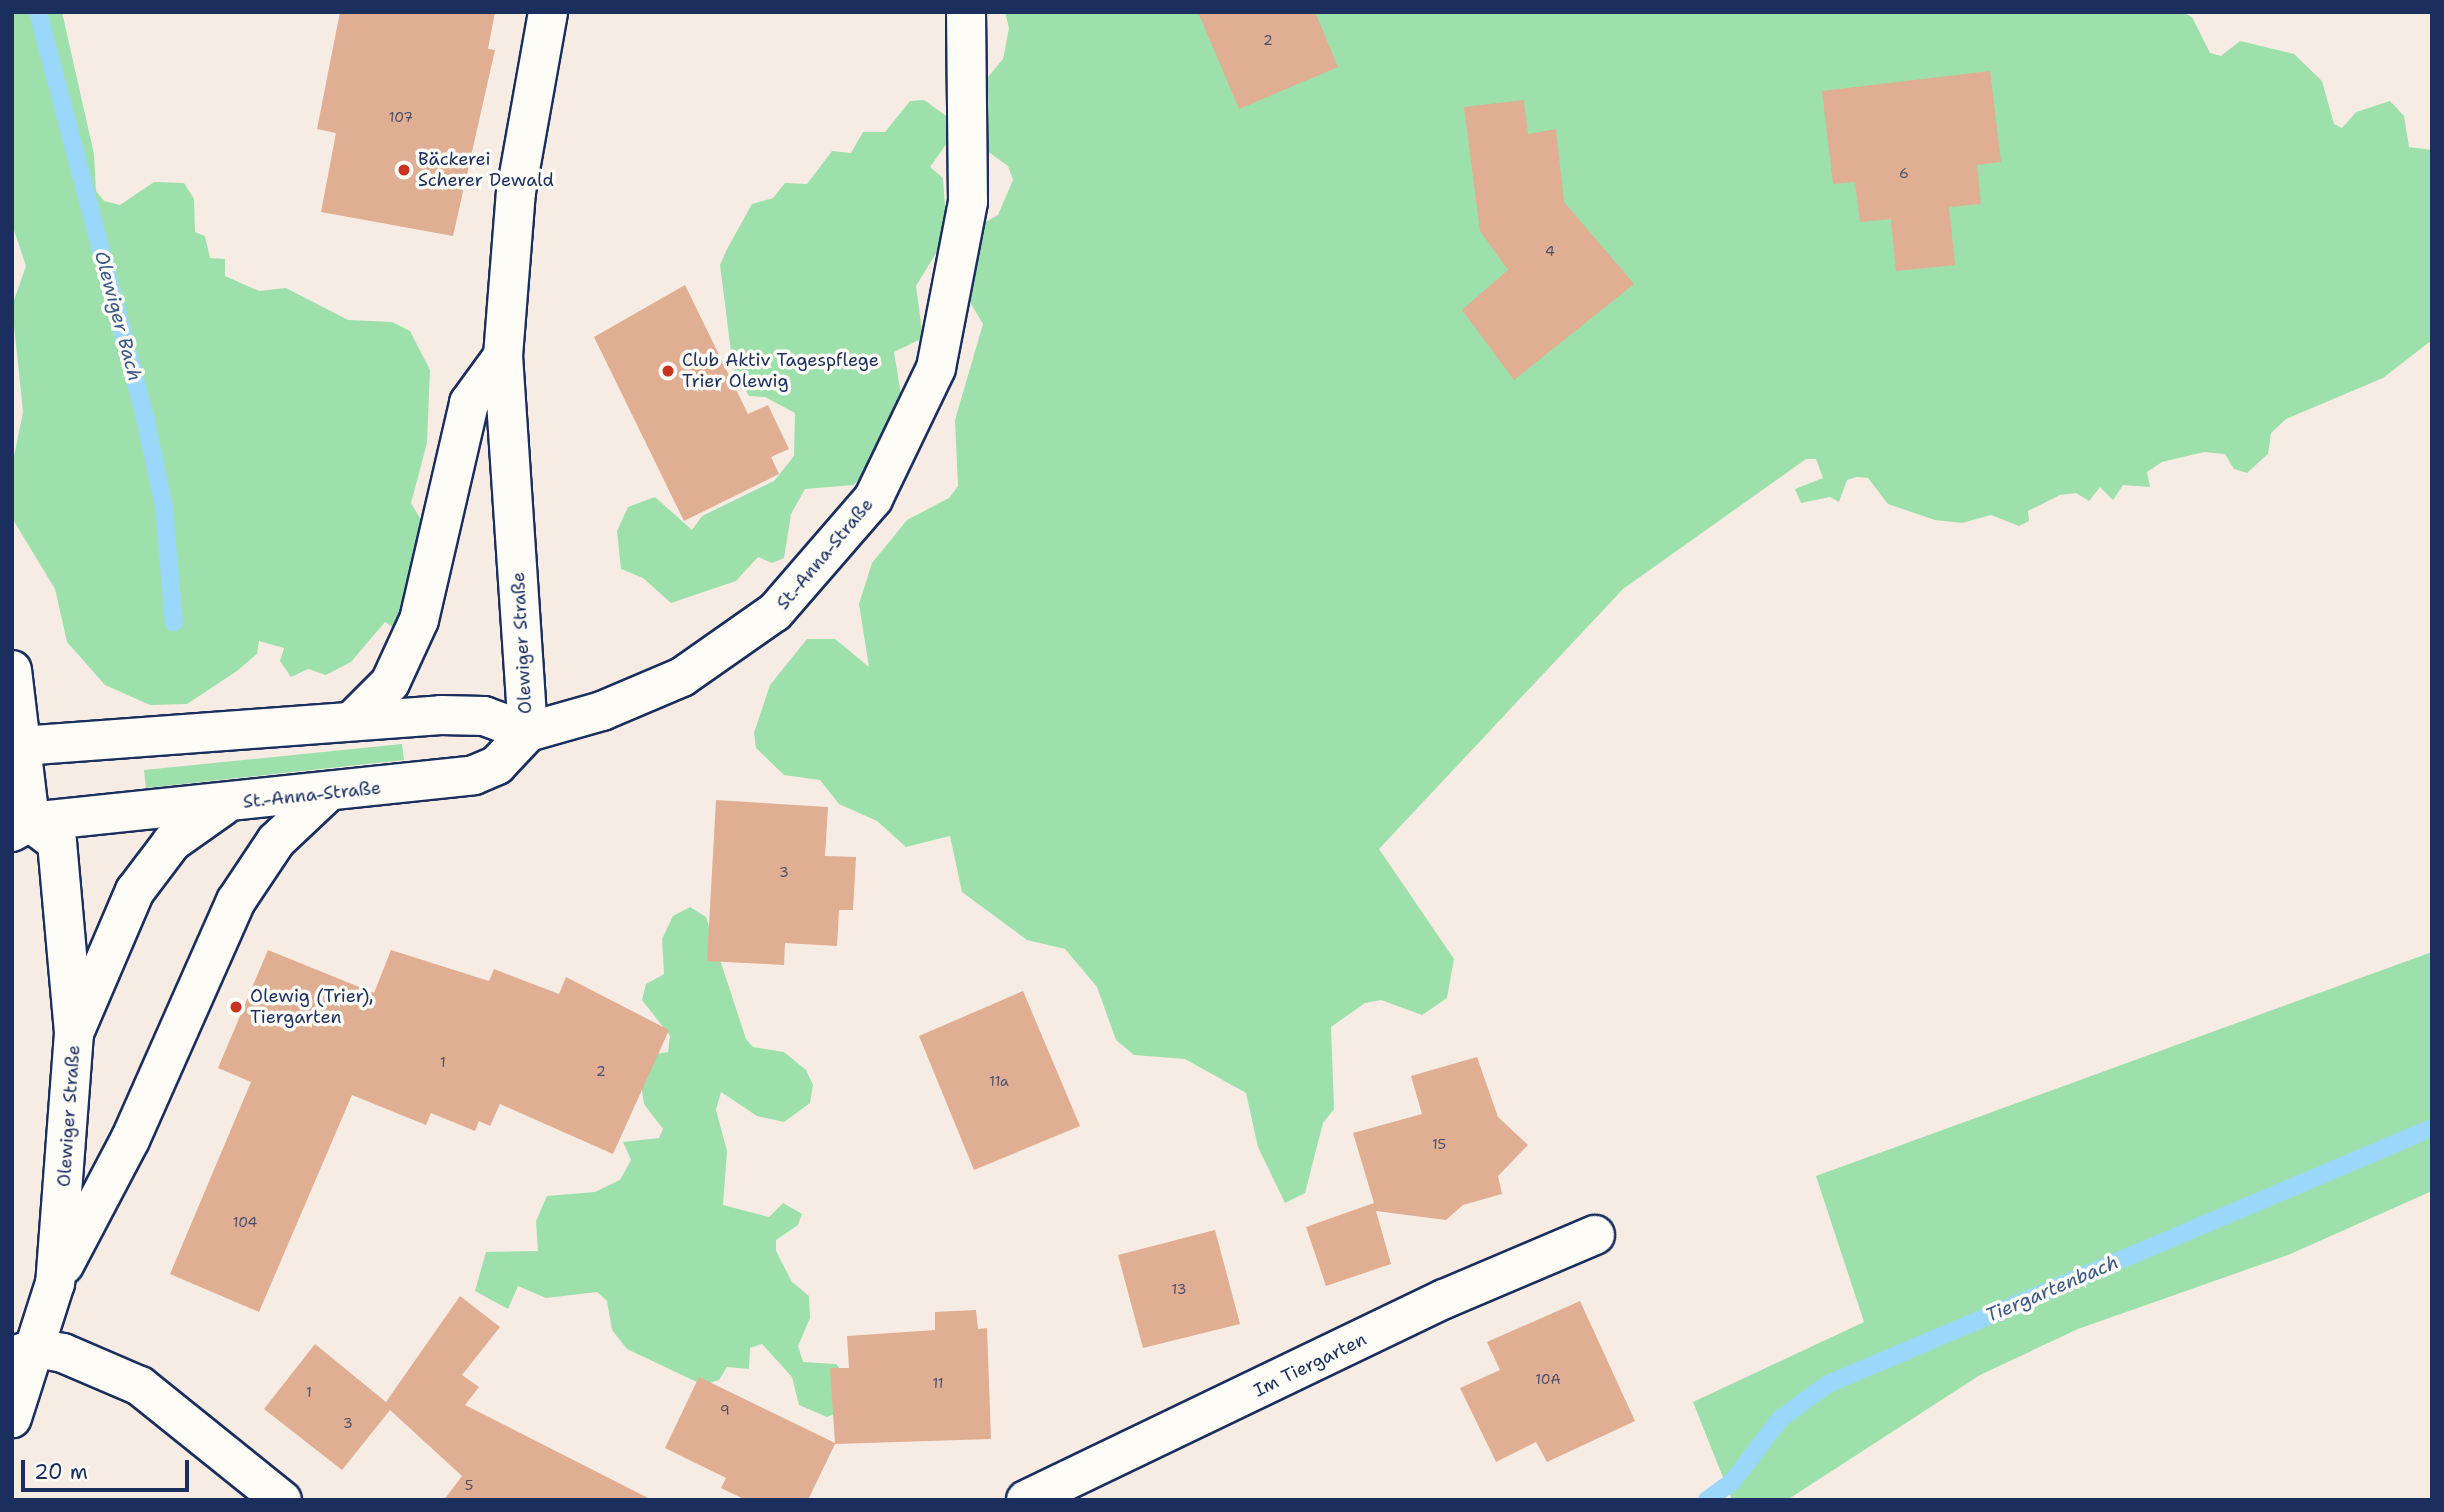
<!DOCTYPE html>
<html>
<head>
<meta charset="utf-8">
<style>
	body { margin:0 }
	#map { position:relative; width:2444px; height:1512px; overflow:hidden; background:#f7ece3; font-family:"Shantell Sans",sans-serif }
	div>[style] { position:absolute }
	.green>* { inset:0; background:#9de0ab }
	.stream>* { height:18px; margin:-9px; padding:0 9px; transform-origin:9px; border-radius:9px; background:#9ad7fb }
	.building>* { inset:0; background:#e0ae92 }
	.roads { filter:drop-shadow(2px 0 #1b2f5e) drop-shadow(-2px 0 #1b2f5e) drop-shadow(0 2px #1b2f5e) drop-shadow(0 -2px #1b2f5e) }
	.minor>* { height:38px; margin:-19px; padding:0 19px; transform-origin:19px; border-radius:19px; background:#fdfcf7 }
	.major>* { height:38px; margin:-19px; padding:0 19px; transform-origin:19px; border-radius:19px; background:#fdfcf7 }
	.dots>* { width:19px; height:19px; translate:-50% -50%; box-sizing:border-box; border:4px solid #fdfcf7; border-radius:50% }
	span { translate:-50% -50%; white-space:nowrap; text-align:center; line-height:1.15; -webkit-text-stroke:7px #fdfcf7; paint-order:stroke }
	.number-label { font-size:14px; color:#4c4f6b }
	.number-label span { -webkit-text-stroke-width:0 }
	.poi-label { font-size:18px; color:#1b2f5e }
	.left { translate:0 -50%; text-align:left }
	.street-label { font-size:18px; color:#1b2f5e }
	.water-label { font-size:19px; color:#3b5985; font-style:italic }
	.frame { position:absolute; inset:0; border:14px solid #1b2f5e; pointer-events:none }
	.scale { position:absolute; left:21px; top:1460px; width:168px; height:32px; box-sizing:border-box; border:4px solid #1b2f5e; border-top:0; padding-left:9px; font-size:21px; line-height:24px; white-space:nowrap; color:#1b2f5e; -webkit-text-stroke:5px #fdfcf7; paint-order:stroke }
</style>
</head>
<body>
<div id="map">
	<div class="green">
		<i style="clip-path:polygon(12px 12px,62px 12px,94px 154px,96px 191px,104px 201px,120px 205px,154px 182px,184px 183px,194px 199px,195px 232px,205px 236px,210px 258px,225px 259px,225px 276px,259px 291px,286px 288px,348px 320px,392px 322px,410px 331px,430px 370px,427px 443px,411px 503px,427px 530px,397px 630px,385px 622px,351px 662px,326px 675px,308px 669px,291px 677px,280px 661px,284px 648px,259px 641px,257px 654px,237px 671px,187px 704px,150px 705px,105px 685px,67px 642px,55px 589px,12px 518px,13px 461px,23px 412px,12px 306px,26px 266px,12px 224px)"></i>
		<i style="clip-path:polygon(1005px 12px,2182px 12px,2192px 17px,2210px 53px,2221px 56px,2240px 41px,2294px 54px,2322px 81px,2334px 124px,2342px 128px,2356px 112px,2390px 101px,2404px 116px,2409px 147px,2432px 150px,2432px 340px,2383px 378px,2286px 419px,2271px 433px,2268px 454px,2247px 473px,2234px 469px,2225px 454px,2204px 452px,2162px 462px,2147px 472px,2150px 487px,2123px 485px,2113px 500px,2100px 487px,2089px 501px,2076px 493px,2060px 495px,2028px 511px,2029px 521px,2019px 526px,1991px 515px,1962px 523px,1935px 520px,1888px 504px,1868px 478px,1857px 477px,1847px 480px,1839px 502px,1830px 497px,1801px 503px,1795px 489px,1823px 478px,1816px 459px,1806px 459px,1623px 589px,1379px 849px,1454px 959px,1447px 998px,1422px 1015px,1381px 1000px,1365px 1003px,1331px 1027px,1334px 1109px,1323px 1123px,1305px 1193px,1285px 1203px,1258px 1147px,1246px 1093px,1185px 1059px,1134px 1055px,1116px 1040px,1097px 987px,1065px 949px,1027px 940px,962px 892px,950px 836px,906px 847px,877px 821px,839px 804px,820px 780px,784px 775px,756px 748px,754px 733px,770px 685px,807px 639px,835px 639px,869px 667px,859px 604px,872px 563px,907px 520px,949px 498px,958px 486px,955px 420px,983px 324px,971px 304px,968px 276px,978px 226px,998px 215px,1013px 180px,1008px 166px,976px 143px,983px 83px,1003px 59px,1009px 28px)"></i>
		<i style="clip-path:polygon(924px 100px,952px 120px,952px 136px,930px 167px,943px 178px,947px 235px,916px 286px,923px 338px,894px 352px,903px 407px,874px 466px,853px 485px,805px 489px,791px 514px,784px 558px,772px 563px,758px 557px,736px 581px,671px 603px,643px 578px,621px 569px,617px 531px,628px 507px,655px 497px,692px 530px,702px 516px,774px 481px,794px 456px,795px 413px,765px 397px,749px 396px,733px 368px,720px 265px,726px 251px,752px 204px,773px 198px,785px 183px,807px 184px,832px 151px,851px 153px,863px 132px,885px 132px,910px 101px)"></i>
		<i style="clip-path:polygon(402px 744px,404px 760px,146px 788px,144px 770px)"></i>
		<i style="clip-path:polygon(690px 907px,706px 917px,746px 1039px,753px 1047px,784px 1052px,806px 1070px,813px 1085px,810px 1103px,784px 1122px,757px 1116px,721px 1092px,716px 1110px,727px 1151px,723px 1205px,769px 1217px,783px 1203px,802px 1214px,798px 1225px,776px 1240px,776px 1251px,792px 1282px,809px 1296px,810px 1318px,798px 1346px,803px 1362px,836px 1364px,845px 1375px,839px 1412px,827px 1417px,799px 1405px,792px 1377px,762px 1344px,750px 1348px,749px 1369px,727px 1367px,719px 1380px,703px 1385px,627px 1349px,612px 1330px,607px 1301px,597px 1292px,546px 1298px,518px 1286px,508px 1309px,475px 1291px,486px 1252px,538px 1251px,536px 1221px,547px 1196px,595px 1192px,620px 1180px,631px 1160px,623px 1142px,659px 1138px,663px 1129px,644px 1104px,637px 1057px,668px 1052px,670px 1036px,642px 1000px,646px 984px,664px 974px,662px 939px,673px 916px)"></i>
		<i style="clip-path:polygon(2432px 952px,2432px 1191px,2288px 1255px,2078px 1329px,1980px 1375px,1787px 1500px,1732px 1500px,1693px 1402px,1864px 1322px,1816px 1176px)"></i>
	</div>
	<div class="stream">
		<i style="left:38px;top:12px;width:420px;rotate:75.2deg"></i>
		<i style="left:145px;top:418px;width:91px;rotate:77.9deg"></i>
		<i style="left:164px;top:507px;width:116px;rotate:85.1deg"></i>
		<i style="left:1707px;top:1500px;width:31px;rotate:-36deg"></i>
		<i style="left:1732px;top:1482px;width:81px;rotate:-52.6deg"></i>
		<i style="left:1781px;top:1418px;width:58px;rotate:-35.9deg"></i>
		<i style="left:1828px;top:1384px;width:656px;rotate:-22.97deg"></i>
	</div>
	<div class="building">
		<i style="clip-path:polygon(340px 12px,495px 12px,488px 49px,495px 50px,453px 236px,321px 212px,336px 133px,317px 129px)"></i>
		<i style="clip-path:polygon(1198px 12px,1315px 12px,1338px 67px,1239px 109px)"></i>
		<i style="clip-path:polygon(1990px 71px,2001px 162px,1977px 165px,1981px 204px,1949px 207px,1955px 265px,1896px 271px,1891px 219px,1860px 222px,1855px 182px,1833px 184px,1822px 91px)"></i>
		<i style="clip-path:polygon(1524px 100px,1528px 134px,1556px 129px,1564px 202px,1634px 284px,1514px 380px,1462px 310px,1508px 270px,1480px 231px,1464px 107px)"></i>
		<i style="clip-path:polygon(685px 285px,748px 414px,768px 405px,789px 449px,771px 457px,779px 474px,684px 521px,594px 337px)"></i>
		<i style="clip-path:polygon(716px 800px,828px 807px,825px 856px,856px 857px,853px 910px,839px 910px,837px 946px,785px 943px,784px 965px,707px 961px)"></i>
		<i style="clip-path:polygon(268px 950px,374px 993px,391px 950px,489px 981px,494px 969px,559px 994px,566px 977px,669px 1030px,613px 1154px,500px 1104px,490px 1126px,479px 1121px,475px 1131px,431px 1113px,426px 1125px,352px 1095px,259px 1312px,170px 1274px,251px 1082px,218px 1068px)"></i>
		<i style="clip-path:polygon(1023px 991px,1080px 1126px,974px 1170px,919px 1036px)"></i>
		<i style="clip-path:polygon(1477px 1057px,1498px 1117px,1528px 1145px,1498px 1176px,1502px 1194px,1463px 1205px,1446px 1220px,1376px 1211px,1391px 1264px,1326px 1286px,1306px 1227px,1374px 1203px,1353px 1133px,1422px 1114px,1411px 1076px)"></i>
		<i style="clip-path:polygon(1215px 1230px,1240px 1324px,1143px 1348px,1118px 1255px)"></i>
		<i style="clip-path:polygon(460px 1296px,500px 1327px,462px 1375px,479px 1387px,465px 1405px,652px 1500px,444px 1500px,462px 1476px,390px 1410px,342px 1470px,264px 1409px,315px 1344px,386px 1402px)"></i>
		<i style="clip-path:polygon(1580px 1301px,1635px 1421px,1547px 1462px,1536px 1442px,1496px 1462px,1460px 1388px,1500px 1370px,1487px 1342px)"></i>
		<i style="clip-path:polygon(976px 1310px,978px 1329px,987px 1328px,991px 1439px,835px 1444px,808px 1500px,746px 1500px,721px 1488px,726px 1478px,665px 1448px,699px 1377px,835px 1443px,830px 1368px,849px 1368px,847px 1336px,935px 1330px,935px 1312px)"></i>
	</div>
	<div class="roads">
		<div class="minor">
			<i style="left:356px;top:717px;width:48px;rotate:-45deg"></i>
			<i style="left:390px;top:683px;width:69px;rotate:-65.3deg"></i>
			<i style="left:419px;top:620px;width:223px;rotate:-77deg"></i>
			<i style="left:469px;top:403px;width:58px;rotate:-54.1deg"></i>
			<i style="left:528px;top:732px;width:377px;rotate:-93.8deg"></i>
			<i style="left:503px;top:356px;width:165px;rotate:-85.5deg"></i>
			<i style="left:516px;top:192px;width:183px;rotate:-79.9deg"></i>
			<i style="left:21px;top:746px;width:421px;rotate:-4.2deg"></i>
			<i style="left:441px;top:715px;width:43px;rotate:1.3deg"></i>
			<i style="left:484px;top:716px;width:47px;rotate:20deg"></i>
			<i style="left:30px;top:822px;width:446px;rotate:-6deg"></i>
			<i style="left:474px;top:775px;width:25px;rotate:-23deg"></i>
			<i style="left:497px;top:765px;width:45px;rotate:-46.8deg"></i>
			<i style="left:528px;top:732px;width:77px;rotate:-15.8deg"></i>
			<i style="left:602px;top:711px;width:87px;rotate:-23deg"></i>
			<i style="left:682px;top:677px;width:113px;rotate:-35deg"></i>
			<i style="left:775px;top:612px;width:150px;rotate:-49.1deg"></i>
			<i style="left:873px;top:499px;width:145px;rotate:-64.3deg"></i>
			<i style="left:936px;top:368px;width:169px;rotate:-79.1deg"></i>
			<i style="left:968px;top:202px;width:190px;rotate:-90.6deg"></i>
			<i style="left:74px;top:1033px;width:155px;rotate:-66.8deg"></i>
			<i style="left:135px;top:891px;width:61px;rotate:-52.9deg"></i>
			<i style="left:172px;top:842px;width:62px;rotate:-35.2deg"></i>
			<i style="left:12px;top:1356px;width:26px;rotate:-18deg"></i>
			<i style="left:37px;top:1348px;width:26px;rotate:11deg"></i>
			<i style="left:63px;top:1353px;width:84px;rotate:23.2deg"></i>
			<i style="left:140px;top:1386px;width:182px;rotate:38.8deg"></i>
			<i style="left:1026px;top:1500px;width:464px;rotate:-25.7deg"></i>
			<i style="left:1444px;top:1299px;width:164px;rotate:-23deg"></i>
		</div>
		<div class="major">
			<i style="left:12px;top:670px;width:153px;rotate:83.2deg"></i>
			<i style="left:12px;top:832px;width:21px;rotate:-29deg"></i>
			<i style="left:30px;top:822px;width:34px;rotate:37deg"></i>
			<i style="left:57px;top:842px;width:192px;rotate:84.9deg"></i>
			<i style="left:74px;top:1033px;width:251px;rotate:94.3deg"></i>
			<i style="left:55px;top:1283px;width:142px;rotate:107.7deg"></i>
			<i style="left:64px;top:1265px;width:141px;rotate:-62.2deg"></i>
			<i style="left:130px;top:1140px;width:261px;rotate:-66.1deg"></i>
			<i style="left:236px;top:901px;width:72px;rotate:-56.3deg"></i>
			<i style="left:276px;top:841px;width:70px;rotate:-43.3deg"></i>
		</div>
	</div>
	<div class="dots">
		<i style="left:404px;top:170px;background:#c8321e"></i>
		<i style="left:668px;top:371px;background:#c8321e"></i>
		<i style="left:236px;top:1007px;background:#c8321e"></i>
	</div>
	<div class="number-label">
		<span style="left:1268px;top:40px">2</span>
		<span style="left:401px;top:117px">107</span>
		<span style="left:1904px;top:173px">6</span>
		<span style="left:1550px;top:251px">4</span>
		<span style="left:784px;top:872px">3</span>
		<span style="left:443px;top:1062px">1</span>
		<span style="left:601px;top:1071px">2</span>
		<span style="left:999px;top:1081px">11a</span>
		<span style="left:1439px;top:1144px">15</span>
		<span style="left:245px;top:1222px">104</span>
		<span style="left:1179px;top:1289px">13</span>
		<span style="left:1548px;top:1379px">10A</span>
		<span style="left:938px;top:1383px">11</span>
		<span style="left:309px;top:1392px">1</span>
		<span style="left:725px;top:1410px">9</span>
		<span style="left:348px;top:1423px">3</span>
		<span style="left:469px;top:1485px">5</span>
	</div>
	<div class="poi-label">
		<span class="left" style="left:418px;top:170px">Bäckerei<br>Scherer Dewald</span>
		<span class="left" style="left:682px;top:371px">Club Aktiv Tagespflege<br>Trier Olewig</span>
		<span class="left" style="left:250px;top:1007px">Olewig (Trier),<br>Tiergarten</span>
	</div>
	<div class="street-label">
		<span style="left:825px;top:554px;rotate:-50deg">St.-Anna-Straße</span>
		<span style="left:522px;top:643px;rotate:-93deg">Olewiger Straße</span>
		<span style="left:312px;top:795px;rotate:-6deg">St.-Anna-Straße</span>
		<span style="left:69px;top:1116px;rotate:-86deg">Olewiger Straße</span>
		<span style="left:1310px;top:1365px;rotate:-26deg">Im Tiergarten</span>
	</div>
	<div class="water-label">
		<span style="left:118px;top:316px;rotate:75deg">Olewiger Bach</span>
		<span style="left:2052px;top:1289px;rotate:-23deg">Tiergartenbach</span>
	</div>
	<div class="frame"></div>
	<div class="scale">20 m</div>
</div>
</body>
</html>
